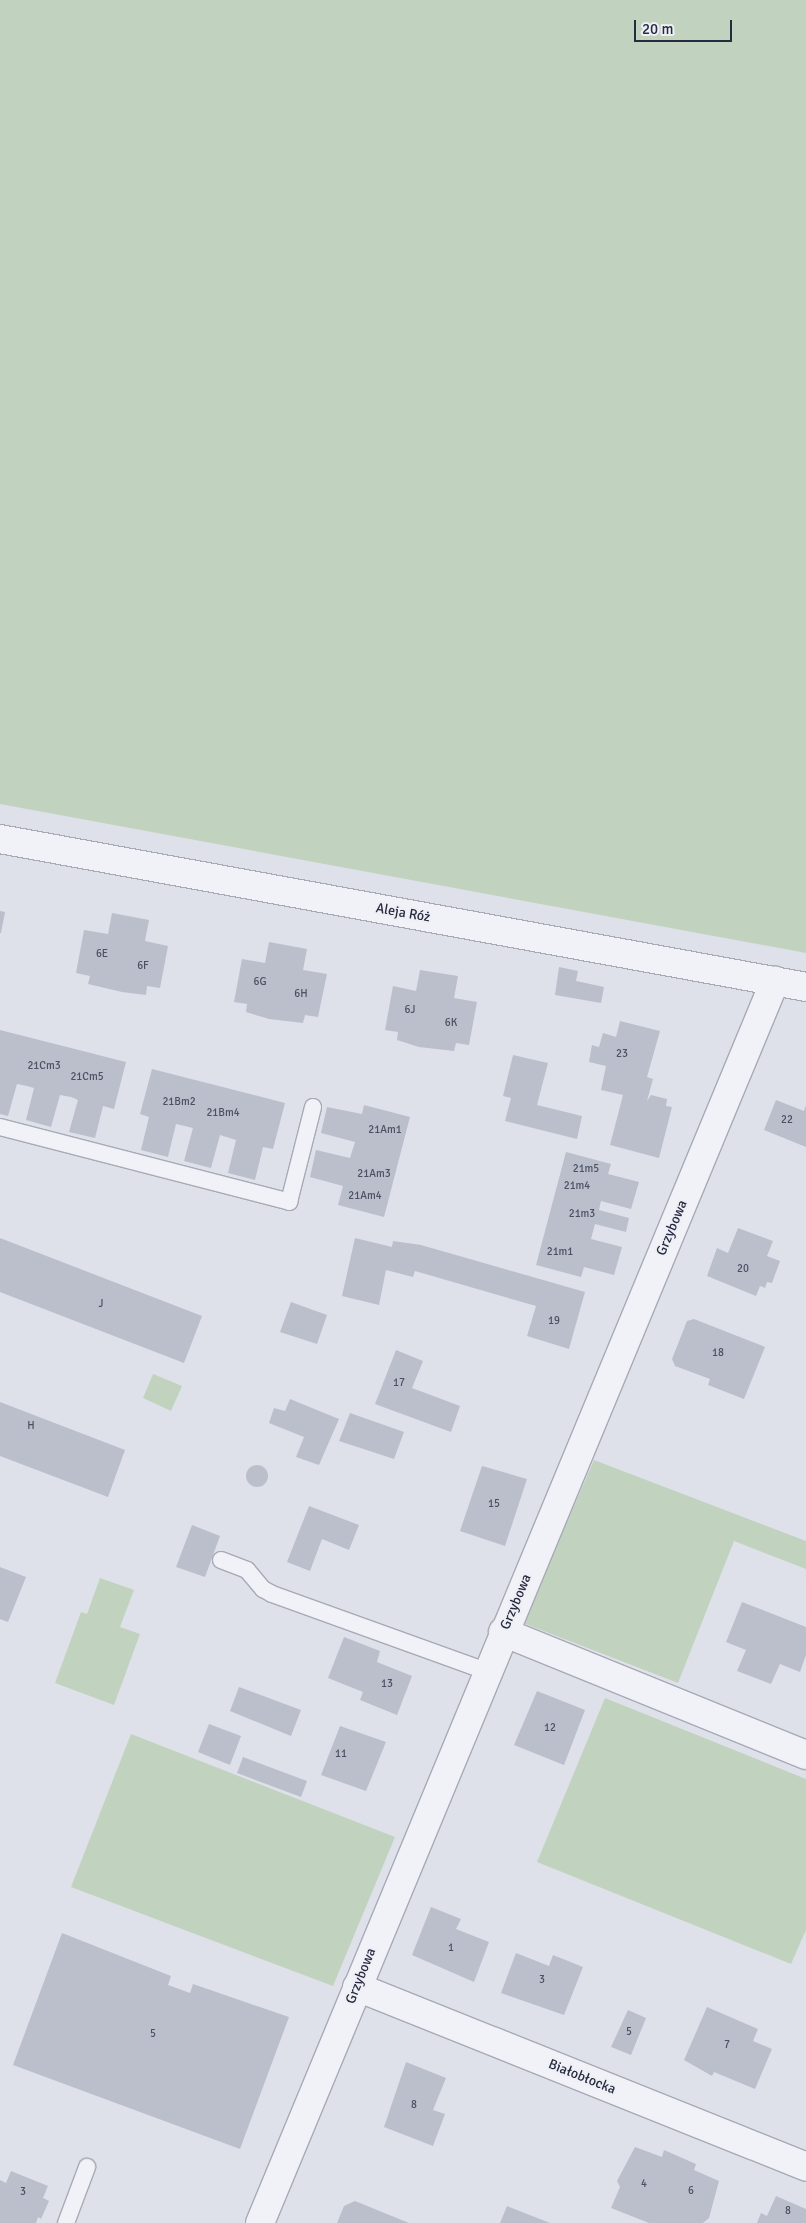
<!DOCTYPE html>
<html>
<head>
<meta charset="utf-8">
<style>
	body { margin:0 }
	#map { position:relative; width:806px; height:2223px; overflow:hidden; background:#dee1e9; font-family:Signika,sans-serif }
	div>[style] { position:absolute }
	.green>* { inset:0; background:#c1d3bf }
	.building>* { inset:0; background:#bbbfcc }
	.round { border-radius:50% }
	.roads { filter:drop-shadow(1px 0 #a7aab6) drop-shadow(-1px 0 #a7aab6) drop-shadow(0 1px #a7aab6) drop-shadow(0 -1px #a7aab6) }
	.service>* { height:16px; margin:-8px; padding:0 8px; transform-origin:8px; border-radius:8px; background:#f1f2f7 }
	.minor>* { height:28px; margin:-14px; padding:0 14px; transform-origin:14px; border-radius:14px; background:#f1f2f7 }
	span { translate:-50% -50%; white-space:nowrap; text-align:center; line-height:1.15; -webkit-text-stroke:5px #eef0f6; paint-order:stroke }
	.number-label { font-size:11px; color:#4c5063 }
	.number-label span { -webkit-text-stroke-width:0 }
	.street-label { font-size:14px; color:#272b40 }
	.scale { position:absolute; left:634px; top:20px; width:98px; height:22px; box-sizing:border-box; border:2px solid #272b40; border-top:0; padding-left:6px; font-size:15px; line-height:18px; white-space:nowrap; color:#272b40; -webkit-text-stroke:4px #eef0f6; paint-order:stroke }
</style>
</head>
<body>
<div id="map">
	<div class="green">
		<i style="clip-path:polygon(0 0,806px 0,806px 953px,0 804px)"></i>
		<i style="clip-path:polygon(153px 1374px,182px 1386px,171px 1411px,143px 1398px)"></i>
		<i style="clip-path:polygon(594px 1460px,806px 1541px,806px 1569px,734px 1541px,678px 1683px,523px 1623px)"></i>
		<i style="clip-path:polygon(100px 1578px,134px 1590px,120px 1627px,140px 1634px,114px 1705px,55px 1683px,81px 1612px,87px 1614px)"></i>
		<i style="clip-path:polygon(605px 1698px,806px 1779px,806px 1930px,791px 1964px,537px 1862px)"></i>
		<i style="clip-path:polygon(131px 1734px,395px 1837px,333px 1986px,71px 1887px)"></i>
	</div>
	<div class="building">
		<i style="clip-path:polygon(0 911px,5px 912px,1px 933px,0 933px)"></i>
		<i style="clip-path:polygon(112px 913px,149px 920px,145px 941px,168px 946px,160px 988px,147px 986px,146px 995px,122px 992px,88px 984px,90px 976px,76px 973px,84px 930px,108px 934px)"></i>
		<i style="clip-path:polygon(269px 942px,307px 949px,303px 970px,327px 974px,318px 1017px,305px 1015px,303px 1023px,269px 1019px,246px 1012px,247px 1004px,234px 1002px,242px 959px,265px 963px)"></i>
		<i style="clip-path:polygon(559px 967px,578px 971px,576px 981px,604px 987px,601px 1003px,555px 995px)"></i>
		<i style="clip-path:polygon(420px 970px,458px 976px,454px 998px,477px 1002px,469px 1045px,456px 1043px,454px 1051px,419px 1047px,397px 1040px,398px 1032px,385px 1030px,393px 986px,416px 991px)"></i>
		<i style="clip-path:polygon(620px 1021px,660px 1031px,647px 1077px,653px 1079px,647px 1101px,651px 1095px,667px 1099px,666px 1106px,672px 1107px,659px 1158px,610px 1145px,623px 1095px,601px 1090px,606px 1066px,589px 1062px,592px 1045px,599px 1047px,603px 1033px,616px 1037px)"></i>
		<i style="clip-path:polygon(0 1030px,126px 1062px,114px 1109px,103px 1106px,95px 1138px,69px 1132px,78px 1100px,71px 1097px,60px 1095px,51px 1127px,26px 1120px,34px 1088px,27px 1086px,17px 1084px,8px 1116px,0 1114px)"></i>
		<i style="clip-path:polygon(513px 1055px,548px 1063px,537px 1105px,582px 1116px,577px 1139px,505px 1121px,511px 1098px,503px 1096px)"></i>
		<i style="clip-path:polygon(152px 1069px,285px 1103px,273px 1149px,263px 1147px,255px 1180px,228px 1173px,236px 1140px,220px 1135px,211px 1168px,184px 1161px,193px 1128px,176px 1124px,168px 1157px,141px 1150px,149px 1117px,140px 1114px)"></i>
		<i style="clip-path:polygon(776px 1100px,804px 1111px,806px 1105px,806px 1147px,764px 1130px)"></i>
		<i style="clip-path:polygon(364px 1105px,410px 1117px,384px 1217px,338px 1205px,343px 1186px,310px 1177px,316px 1150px,350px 1158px,355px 1142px,321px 1133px,327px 1107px,362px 1114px)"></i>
		<i style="clip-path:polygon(566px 1152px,611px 1164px,608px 1174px,639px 1182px,631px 1209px,601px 1201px,599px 1210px,629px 1218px,626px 1232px,595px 1224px,591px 1239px,622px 1247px,614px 1275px,584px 1267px,581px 1277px,536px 1265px)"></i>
		<i style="clip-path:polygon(738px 1228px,773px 1241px,767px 1256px,780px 1261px,772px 1283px,767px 1282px,765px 1288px,760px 1286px,756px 1296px,707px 1276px,717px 1248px,728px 1253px)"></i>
		<i style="clip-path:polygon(0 1238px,202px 1316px,184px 1363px,0 1292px)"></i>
		<i style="clip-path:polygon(355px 1238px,392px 1247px,393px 1241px,421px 1245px,585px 1292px,569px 1349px,527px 1336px,536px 1306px,415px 1271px,413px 1277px,386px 1270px,379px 1305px,342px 1296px)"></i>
		<i style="clip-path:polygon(291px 1302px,327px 1315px,317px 1344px,280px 1332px)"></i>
		<i style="clip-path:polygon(694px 1319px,765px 1347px,744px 1399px,708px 1385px,710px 1379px,675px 1366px,672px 1359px,687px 1321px)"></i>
		<i style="clip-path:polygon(396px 1350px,423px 1361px,412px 1388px,460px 1406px,451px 1432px,375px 1404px)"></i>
		<i style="clip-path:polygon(290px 1399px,339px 1419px,319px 1465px,296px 1457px,304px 1437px,269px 1423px,274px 1408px,285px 1411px)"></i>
		<i style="clip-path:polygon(0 1402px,125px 1450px,108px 1497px,0 1456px)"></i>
		<i style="clip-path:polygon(350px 1413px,404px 1432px,394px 1459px,339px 1441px)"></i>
		<i class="round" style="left:246px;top:1465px;width:22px;height:22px"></i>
		<i style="clip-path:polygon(482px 1466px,527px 1479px,505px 1546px,460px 1531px)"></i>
		<i style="clip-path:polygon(309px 1506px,359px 1525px,349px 1550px,322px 1539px,310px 1571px,287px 1562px)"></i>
		<i style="clip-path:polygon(192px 1525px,220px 1536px,205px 1577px,176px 1567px)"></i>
		<i style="clip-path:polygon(0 1567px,26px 1577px,8px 1622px,0 1619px)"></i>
		<i style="clip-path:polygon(742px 1602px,806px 1627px,806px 1655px,800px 1672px,780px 1664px,771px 1684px,737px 1671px,746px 1650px,726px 1642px)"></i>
		<i style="clip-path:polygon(344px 1637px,380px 1651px,377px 1662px,412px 1676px,397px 1715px,360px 1700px,363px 1692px,328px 1678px)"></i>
		<i style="clip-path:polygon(239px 1687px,301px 1710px,291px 1736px,230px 1711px)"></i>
		<i style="clip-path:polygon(537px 1691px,585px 1710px,564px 1765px,514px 1745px)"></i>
		<i style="clip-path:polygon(209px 1724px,241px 1736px,230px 1765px,198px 1752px)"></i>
		<i style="clip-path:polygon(340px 1726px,386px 1742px,366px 1791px,321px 1775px)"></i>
		<i style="clip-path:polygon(243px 1757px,307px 1781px,301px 1797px,237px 1773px)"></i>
		<i style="clip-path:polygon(431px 1907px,461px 1919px,456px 1929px,489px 1942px,474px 1982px,412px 1955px)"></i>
		<i style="clip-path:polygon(62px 1933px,171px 1976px,168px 1985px,190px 1993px,193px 1984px,289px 2017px,240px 2149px,13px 2065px)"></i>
		<i style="clip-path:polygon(516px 1953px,549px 1966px,553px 1955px,583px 1967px,564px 2015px,501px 1993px)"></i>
		<i style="clip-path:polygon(707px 2007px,758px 2029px,753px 2041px,772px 2049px,755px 2089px,714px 2072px,712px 2076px,684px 2060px)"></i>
		<i style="clip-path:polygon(628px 2010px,646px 2018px,631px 2055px,611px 2047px)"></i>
		<i style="clip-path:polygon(406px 2062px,446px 2078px,433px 2110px,445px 2114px,433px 2146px,384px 2127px)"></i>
		<i style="clip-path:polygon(635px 2147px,662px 2157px,664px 2150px,696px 2164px,694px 2170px,719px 2181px,709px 2218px,703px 2223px,649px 2223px,611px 2208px,620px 2187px,617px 2181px)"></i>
		<i style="clip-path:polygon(11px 2171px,48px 2186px,43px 2198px,49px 2201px,41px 2219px,38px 2217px,36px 2223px,0 2223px,0 2180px,6px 2183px)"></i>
		<i style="clip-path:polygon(776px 2196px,806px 2209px,806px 2223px,757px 2223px,761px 2213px,767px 2216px)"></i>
		<i style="clip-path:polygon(355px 2201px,409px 2223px,337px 2223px,344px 2206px)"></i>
		<i style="clip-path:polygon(507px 2206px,550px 2223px,500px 2223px)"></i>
	</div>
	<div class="roads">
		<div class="service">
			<i style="left:0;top:1127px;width:299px;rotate:14.5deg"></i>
			<i style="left:289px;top:1202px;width:98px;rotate:-75.8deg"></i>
			<i style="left:221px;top:1560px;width:28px;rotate:21deg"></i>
			<i style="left:247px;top:1570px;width:25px;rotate:50deg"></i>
			<i style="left:263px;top:1589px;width:10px;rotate:29deg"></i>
			<i style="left:272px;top:1594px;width:227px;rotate:19.8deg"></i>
			<i style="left:66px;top:2223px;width:60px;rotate:-69.4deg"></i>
		</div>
		<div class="minor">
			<i style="left:0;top:839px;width:819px;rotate:10.4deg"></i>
			<i style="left:503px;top:1632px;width:327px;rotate:22.1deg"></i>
			<i style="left:357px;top:1987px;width:484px;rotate:21.8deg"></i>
			<i style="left:260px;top:2223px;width:1345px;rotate:-67.48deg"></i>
		</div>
	</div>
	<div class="number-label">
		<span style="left:102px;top:954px">6E</span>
		<span style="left:143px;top:966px">6F</span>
		<span style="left:260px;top:982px">6G</span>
		<span style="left:301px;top:994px">6H</span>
		<span style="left:410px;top:1010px">6J</span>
		<span style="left:451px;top:1023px">6K</span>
		<span style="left:622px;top:1054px">23</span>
		<span style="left:44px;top:1066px">21Cm3</span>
		<span style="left:87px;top:1077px">21Cm5</span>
		<span style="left:179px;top:1102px">21Bm2</span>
		<span style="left:223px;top:1113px">21Bm4</span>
		<span style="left:787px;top:1120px">22</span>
		<span style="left:385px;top:1130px">21Am1</span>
		<span style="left:586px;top:1169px">21m5</span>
		<span style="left:374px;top:1174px">21Am3</span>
		<span style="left:577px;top:1186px">21m4</span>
		<span style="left:365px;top:1196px">21Am4</span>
		<span style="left:582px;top:1214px">21m3</span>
		<span style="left:560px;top:1252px">21m1</span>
		<span style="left:743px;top:1269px">20</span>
		<span style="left:101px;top:1304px">J</span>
		<span style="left:554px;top:1321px">19</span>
		<span style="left:718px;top:1353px">18</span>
		<span style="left:399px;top:1383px">17</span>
		<span style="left:31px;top:1426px">H</span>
		<span style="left:494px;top:1504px">15</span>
		<span style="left:387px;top:1684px">13</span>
		<span style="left:550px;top:1728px">12</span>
		<span style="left:341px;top:1754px">11</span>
		<span style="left:451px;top:1948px">1</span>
		<span style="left:542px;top:1980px">3</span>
		<span style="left:629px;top:2032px">5</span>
		<span style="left:153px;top:2034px">5</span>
		<span style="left:727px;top:2045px">7</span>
		<span style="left:414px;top:2105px">8</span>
		<span style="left:644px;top:2184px">4</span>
		<span style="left:691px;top:2191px">6</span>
		<span style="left:23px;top:2192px">3</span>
		<span style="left:788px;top:2211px">8</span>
	</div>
	<div class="street-label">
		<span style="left:403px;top:913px;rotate:10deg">Aleja Róż</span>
		<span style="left:672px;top:1228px;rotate:-67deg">Grzybowa</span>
		<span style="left:516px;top:1602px;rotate:-67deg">Grzybowa</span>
		<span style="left:361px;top:1976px;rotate:-68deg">Grzybowa</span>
		<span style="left:582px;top:2077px;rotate:22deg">Białobłocka</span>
	</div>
	<div class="scale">20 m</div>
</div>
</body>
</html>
